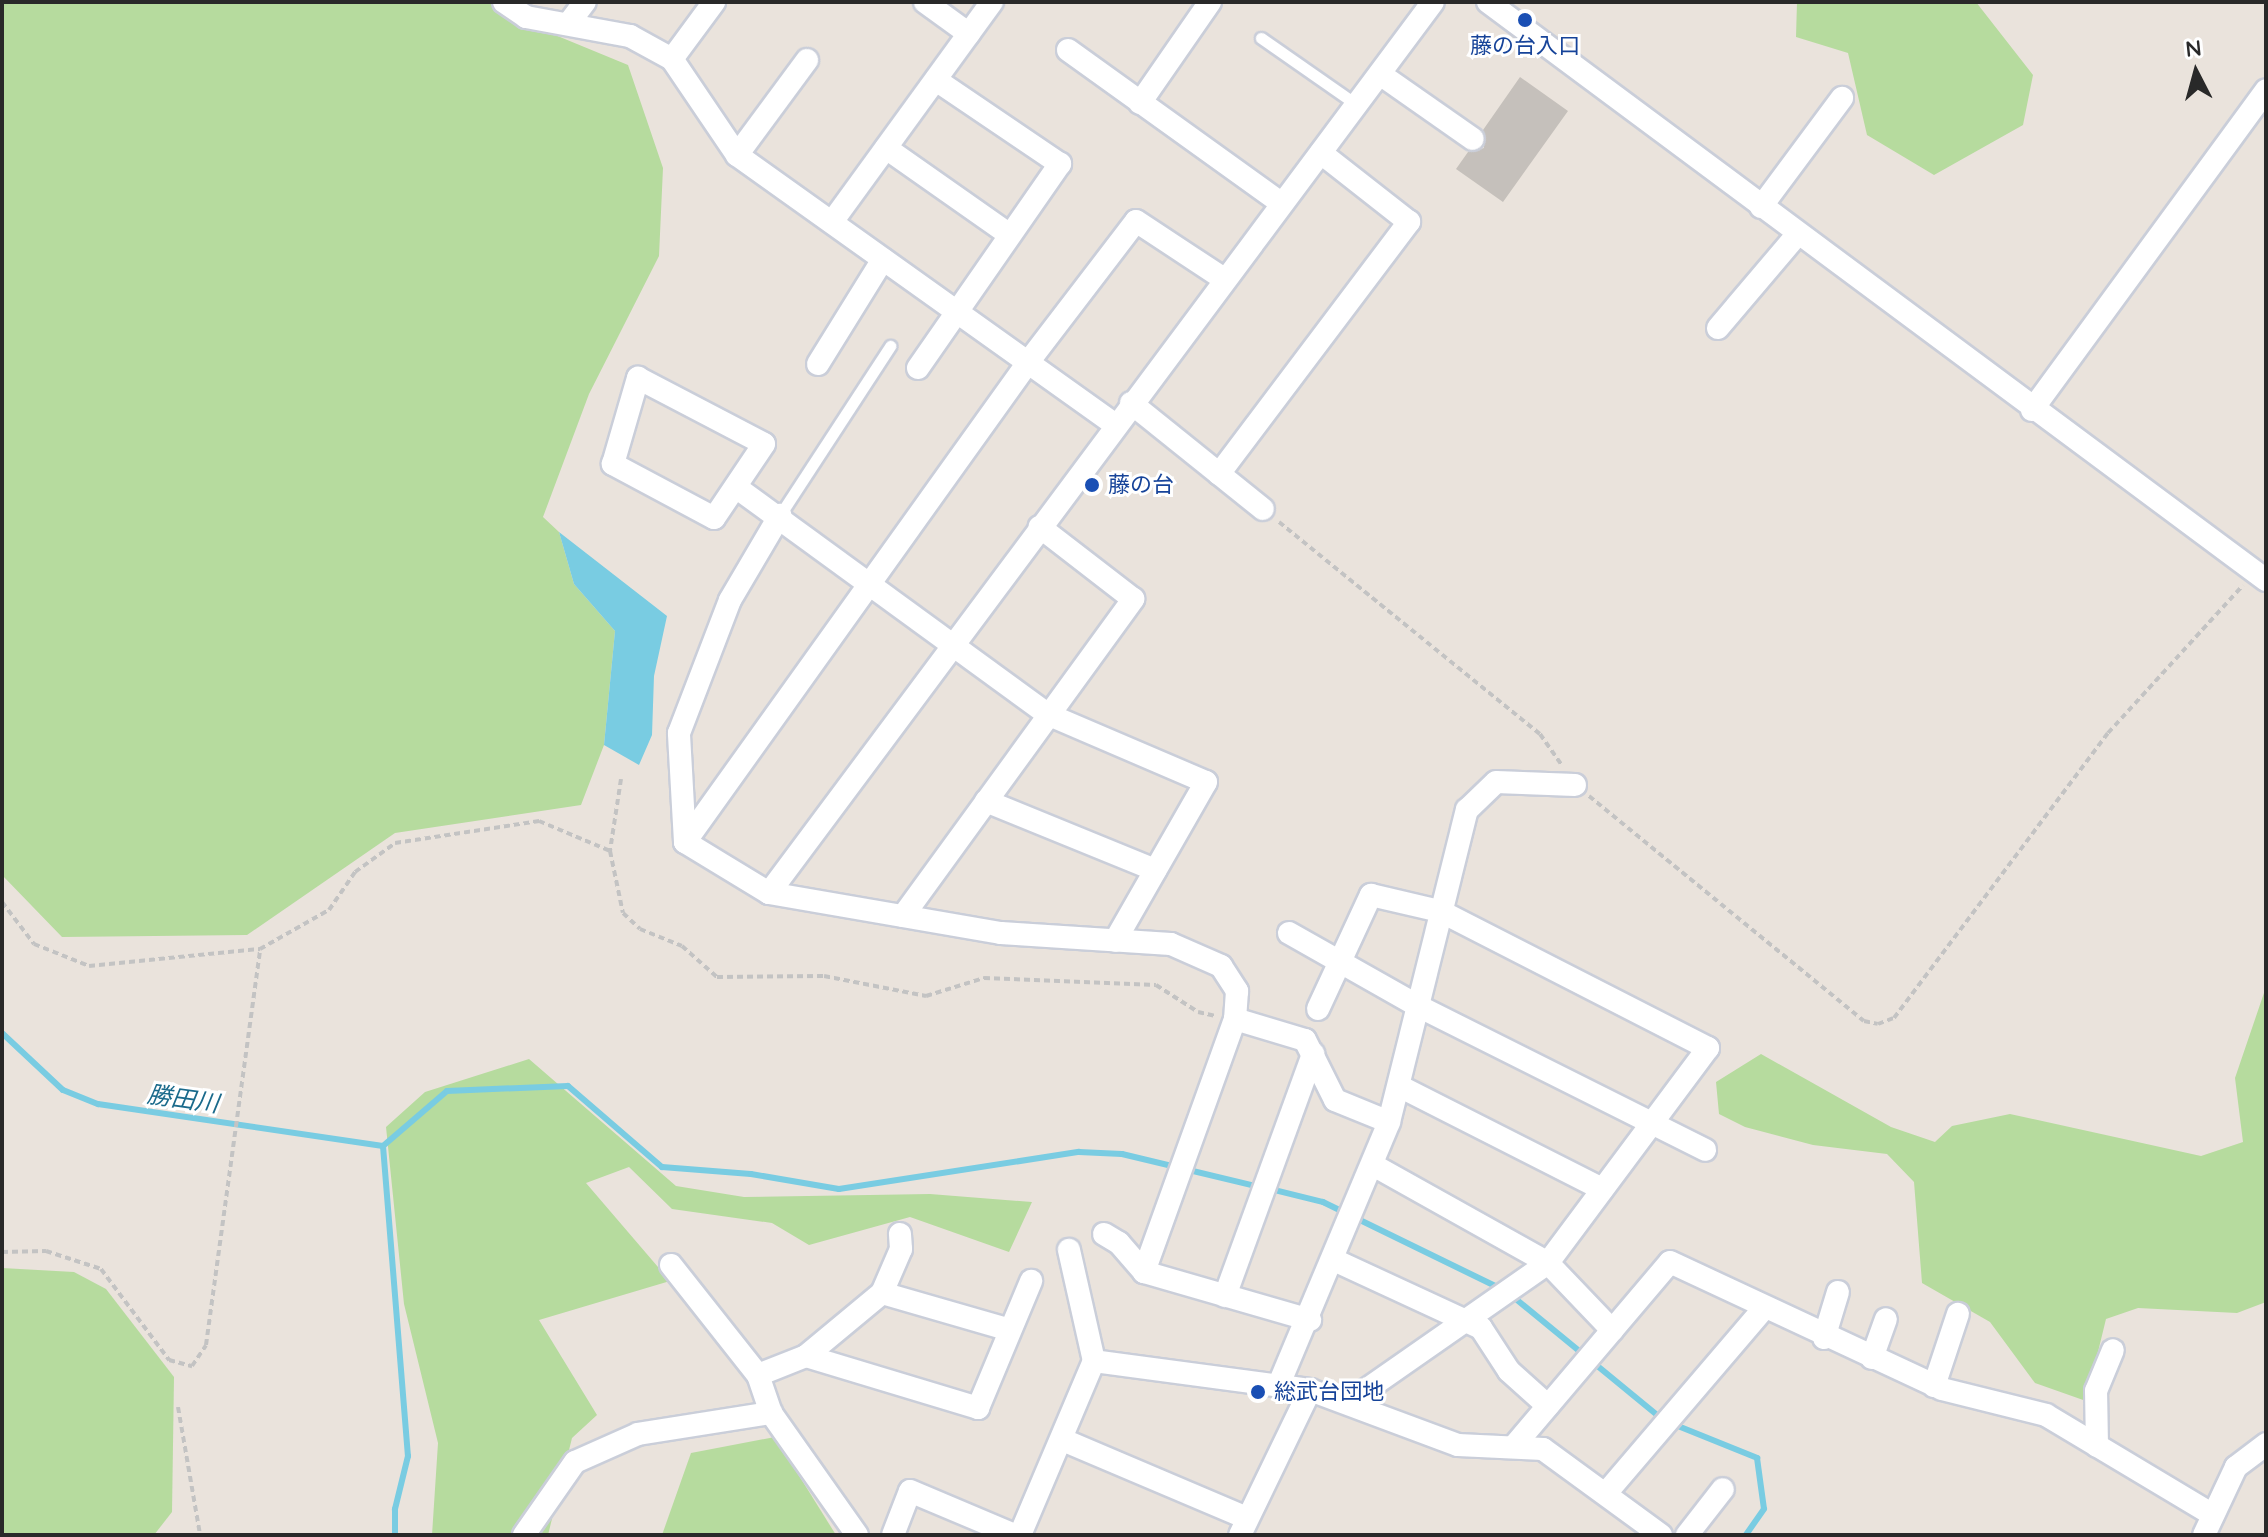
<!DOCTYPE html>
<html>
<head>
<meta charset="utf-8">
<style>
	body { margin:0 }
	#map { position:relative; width:2268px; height:1537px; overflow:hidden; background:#eae3dc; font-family:Quicksand,"Noto Sans JP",sans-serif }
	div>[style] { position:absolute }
	.green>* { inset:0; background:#b6db9e }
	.water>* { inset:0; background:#79cce2 }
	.stream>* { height:6px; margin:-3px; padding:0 3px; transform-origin:3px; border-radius:3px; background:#79cce2 }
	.building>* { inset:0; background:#c5c0bb }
	.path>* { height:4px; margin-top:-2px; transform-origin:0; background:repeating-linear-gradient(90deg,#c3c3c3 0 6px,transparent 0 10px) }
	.roads { filter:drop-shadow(2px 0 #caced9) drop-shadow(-2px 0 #caced9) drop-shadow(0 2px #caced9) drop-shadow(0 -2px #caced9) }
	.lane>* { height:11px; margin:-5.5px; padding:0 5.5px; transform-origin:5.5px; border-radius:5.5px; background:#fff }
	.street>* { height:22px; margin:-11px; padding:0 11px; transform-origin:11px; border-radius:11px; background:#fff }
	.dots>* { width:22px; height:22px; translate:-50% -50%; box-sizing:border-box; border:4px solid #fff; border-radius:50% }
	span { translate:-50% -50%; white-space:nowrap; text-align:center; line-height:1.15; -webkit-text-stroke:6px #fff; paint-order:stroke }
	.transit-label { font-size:22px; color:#164399 }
	.left { translate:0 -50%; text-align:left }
	.water-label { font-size:24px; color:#1a6a8b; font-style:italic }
	.frame { position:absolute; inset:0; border:4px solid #292929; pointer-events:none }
	.north { position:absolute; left:2156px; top:32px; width:80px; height:80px; -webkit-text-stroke:6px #fff; paint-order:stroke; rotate:354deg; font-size:22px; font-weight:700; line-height:32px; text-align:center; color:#292929 }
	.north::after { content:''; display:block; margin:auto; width:28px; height:36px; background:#292929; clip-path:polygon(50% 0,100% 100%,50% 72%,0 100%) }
</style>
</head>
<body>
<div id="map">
	<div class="green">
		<i style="clip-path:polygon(2px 2px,498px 2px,543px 30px,628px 65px,663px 168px,659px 256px,589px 394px,543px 517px,559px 532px,574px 584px,615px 631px,604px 745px,581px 805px,395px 833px,247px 935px,62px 937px,2px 875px)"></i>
		<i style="clip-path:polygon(1797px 2px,1976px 2px,2033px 75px,2023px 125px,1934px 175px,1867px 135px,1848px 53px,1796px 37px)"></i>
		<i style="clip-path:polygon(2266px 987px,2266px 1302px,2237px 1313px,2138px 1308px,2106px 1319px,2086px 1401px,2035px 1383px,1990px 1322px,1922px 1283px,1914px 1182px,1887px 1154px,1813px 1145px,1745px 1127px,1719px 1114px,1716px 1082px,1761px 1054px,1891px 1127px,1935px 1142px,1952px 1126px,2010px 1114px,2201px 1156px,2243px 1142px,2235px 1078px)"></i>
		<i style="clip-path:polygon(529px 1059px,676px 1186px,744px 1197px,930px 1194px,1032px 1202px,1009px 1252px,910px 1217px,809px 1245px,772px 1223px,672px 1209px,629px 1167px,586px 1183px,670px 1281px,539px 1320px,597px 1415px,572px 1438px,548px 1535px,432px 1535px,438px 1443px,404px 1304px,386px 1127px,425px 1092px)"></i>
		<i style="clip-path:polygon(2px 1268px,74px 1272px,106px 1289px,174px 1377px,172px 1512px,154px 1535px,2px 1535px)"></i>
		<i style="clip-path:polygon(775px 1437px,836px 1535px,662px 1535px,691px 1453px)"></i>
	</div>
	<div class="water">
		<i style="clip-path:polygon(559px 532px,667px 616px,654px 676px,652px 735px,639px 765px,604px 745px,615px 631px,574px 584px)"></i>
	</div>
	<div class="stream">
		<i style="left:2px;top:1033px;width:83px;rotate:43.1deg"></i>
		<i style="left:63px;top:1090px;width:38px;rotate:22deg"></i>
		<i style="left:98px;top:1104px;width:288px;rotate:8.4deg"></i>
		<i style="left:383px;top:1146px;width:84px;rotate:-40.7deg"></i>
		<i style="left:447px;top:1091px;width:121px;rotate:-2.4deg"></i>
		<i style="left:568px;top:1086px;width:124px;rotate:40.8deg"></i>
		<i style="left:662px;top:1167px;width:89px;rotate:4.5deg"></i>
		<i style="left:751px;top:1174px;width:89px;rotate:9.7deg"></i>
		<i style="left:839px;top:1189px;width:243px;rotate:-8.8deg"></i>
		<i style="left:1079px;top:1152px;width:43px;rotate:2.7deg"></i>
		<i style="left:1122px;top:1154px;width:141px;rotate:13.5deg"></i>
		<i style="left:383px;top:1146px;width:311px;rotate:85.4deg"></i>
		<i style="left:408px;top:1456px;width:55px;rotate:103.8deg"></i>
		<i style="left:395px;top:1509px;width:26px;rotate:90deg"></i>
		<i style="left:1270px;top:1189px;width:55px;rotate:13.8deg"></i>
		<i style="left:1323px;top:1202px;width:198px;rotate:26deg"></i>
		<i style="left:1511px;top:1295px;width:197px;rotate:39.4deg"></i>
		<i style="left:1673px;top:1424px;width:91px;rotate:22deg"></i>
		<i style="left:1757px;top:1458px;width:51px;rotate:82.2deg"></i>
		<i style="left:1764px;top:1509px;width:32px;rotate:125deg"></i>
	</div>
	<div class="building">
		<i style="clip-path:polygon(1520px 77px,1568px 111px,1503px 202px,1456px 169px,1468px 152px,1484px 148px,1483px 130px)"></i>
	</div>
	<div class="path">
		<i style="left:1279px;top:522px;width:336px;rotate:39.1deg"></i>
		<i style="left:1540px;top:734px;width:39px;rotate:55deg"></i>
		<i style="left:621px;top:779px;width:73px;rotate:98.7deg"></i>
		<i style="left:610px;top:851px;width:63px;rotate:78.2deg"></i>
		<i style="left:623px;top:913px;width:23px;rotate:43deg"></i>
		<i style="left:640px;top:929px;width:45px;rotate:22deg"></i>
		<i style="left:682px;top:946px;width:47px;rotate:41.5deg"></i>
		<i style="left:717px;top:977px;width:107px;rotate:-0.5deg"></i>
		<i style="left:824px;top:976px;width:104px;rotate:11.1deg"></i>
		<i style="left:926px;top:996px;width:61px;rotate:-17.2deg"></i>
		<i style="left:984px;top:978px;width:172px;rotate:2.3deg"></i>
		<i style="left:1156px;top:985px;width:50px;rotate:32.7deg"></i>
		<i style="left:1198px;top:1012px;width:18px;rotate:13deg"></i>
		<i style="left:1589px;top:796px;width:355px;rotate:39.3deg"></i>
		<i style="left:1864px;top:1021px;width:14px;rotate:12deg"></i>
		<i style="left:1878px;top:1024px;width:17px;rotate:-21deg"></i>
		<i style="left:1894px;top:1018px;width:356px;rotate:-53.1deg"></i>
		<i style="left:2108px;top:733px;width:200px;rotate:-47.6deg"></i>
		<i style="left:2px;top:902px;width:53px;rotate:52.7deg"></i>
		<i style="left:34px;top:944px;width:59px;rotate:21.8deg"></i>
		<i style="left:89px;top:966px;width:172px;rotate:-5.7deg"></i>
		<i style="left:260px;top:949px;width:79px;rotate:-29.5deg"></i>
		<i style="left:329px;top:910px;width:46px;rotate:-55.6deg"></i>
		<i style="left:355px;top:872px;width:49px;rotate:-35.9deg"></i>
		<i style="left:395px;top:843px;width:146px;rotate:-8.7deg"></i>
		<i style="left:539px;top:821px;width:77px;rotate:22.9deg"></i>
		<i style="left:2px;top:1252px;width:44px;rotate:-1.3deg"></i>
		<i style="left:46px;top:1251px;width:58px;rotate:18.1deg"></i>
		<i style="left:101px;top:1269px;width:114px;rotate:53.2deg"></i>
		<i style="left:169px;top:1360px;width:24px;rotate:15deg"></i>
		<i style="left:192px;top:1366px;width:25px;rotate:-56deg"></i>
		<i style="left:206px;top:1345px;width:400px;rotate:-82.2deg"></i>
		<i style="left:178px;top:1407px;width:130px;rotate:80.2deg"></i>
	</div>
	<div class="roads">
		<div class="lane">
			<i style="left:1261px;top:38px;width:117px;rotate:34.9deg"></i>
			<i style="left:780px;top:515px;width:202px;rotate:-56.9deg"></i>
		</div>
		<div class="street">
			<i style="left:504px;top:2px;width:27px;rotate:34deg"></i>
			<i style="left:526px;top:17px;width:106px;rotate:10.4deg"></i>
			<i style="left:630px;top:36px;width:48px;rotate:28.7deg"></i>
			<i style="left:672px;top:59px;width:116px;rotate:55.9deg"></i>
			<i style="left:737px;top:155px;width:465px;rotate:35.5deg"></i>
			<i style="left:925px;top:2px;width:54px;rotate:36deg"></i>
			<i style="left:1488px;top:2px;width:969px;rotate:36.61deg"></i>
			<i style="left:569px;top:23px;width:26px;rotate:-53deg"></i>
			<i style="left:1068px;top:50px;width:262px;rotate:35.7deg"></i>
			<i style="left:672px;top:59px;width:71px;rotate:-53.6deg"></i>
			<i style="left:1380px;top:74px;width:113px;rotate:35deg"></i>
			<i style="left:1140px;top:103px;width:123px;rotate:-55.3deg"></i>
			<i style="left:886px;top:148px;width:151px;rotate:35.1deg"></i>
			<i style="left:737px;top:155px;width:118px;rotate:-53.6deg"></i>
			<i style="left:1761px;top:207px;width:136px;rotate:-53.4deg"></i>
			<i style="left:832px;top:222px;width:272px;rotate:-54deg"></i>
			<i style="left:1718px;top:328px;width:122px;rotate:-49.7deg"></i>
			<i style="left:818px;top:364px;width:123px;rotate:-58.2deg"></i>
			<i style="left:918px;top:368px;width:249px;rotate:-55.2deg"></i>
			<i style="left:1060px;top:164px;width:150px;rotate:-145.9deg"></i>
			<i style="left:638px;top:378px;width:142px;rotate:27.6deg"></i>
			<i style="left:764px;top:444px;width:89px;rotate:124deg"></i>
			<i style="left:714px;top:518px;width:115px;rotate:-151.9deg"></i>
			<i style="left:613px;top:464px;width:90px;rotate:-73.8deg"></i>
			<i style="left:1131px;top:403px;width:169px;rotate:38.8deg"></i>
			<i style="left:2032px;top:410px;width:396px;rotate:-53.8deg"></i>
			<i style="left:1219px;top:474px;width:316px;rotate:-53deg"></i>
			<i style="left:1409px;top:222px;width:112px;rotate:-141.9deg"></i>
			<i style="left:736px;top:487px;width:385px;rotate:36.1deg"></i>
			<i style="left:1047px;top:714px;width:173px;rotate:23.2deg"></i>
			<i style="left:1206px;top:782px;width:183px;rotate:119.8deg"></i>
			<i style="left:986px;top:801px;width:183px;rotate:22.2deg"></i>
			<i style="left:685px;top:842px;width:98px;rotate:31.3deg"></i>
			<i style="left:769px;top:893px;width:235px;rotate:9.8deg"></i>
			<i style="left:1001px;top:933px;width:170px;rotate:3.7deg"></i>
			<i style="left:1171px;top:944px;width:55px;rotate:23.7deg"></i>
			<i style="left:1221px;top:966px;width:30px;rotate:57deg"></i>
			<i style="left:1237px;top:991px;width:28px;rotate:94deg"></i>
			<i style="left:1235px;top:1019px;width:269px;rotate:109.8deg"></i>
			<i style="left:685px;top:842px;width:591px;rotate:-54.43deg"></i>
			<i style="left:1029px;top:361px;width:176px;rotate:-52.6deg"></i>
			<i style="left:1136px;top:221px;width:105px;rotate:33.4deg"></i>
			<i style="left:685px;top:842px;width:109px;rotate:-93.2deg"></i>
			<i style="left:679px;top:733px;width:142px;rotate:-69deg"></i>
			<i style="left:730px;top:600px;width:99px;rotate:-59.5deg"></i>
			<i style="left:769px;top:893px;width:1111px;rotate:-53.31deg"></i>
			<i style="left:903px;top:916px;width:392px;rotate:-54deg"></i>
			<i style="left:1133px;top:599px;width:118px;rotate:-142.3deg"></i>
			<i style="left:1289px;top:933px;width:148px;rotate:29.5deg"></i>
			<i style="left:1418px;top:1006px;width:321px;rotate:26.6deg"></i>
			<i style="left:1318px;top:1009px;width:126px;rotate:-65.1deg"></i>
			<i style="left:1371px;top:895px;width:71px;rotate:13.1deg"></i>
			<i style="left:1440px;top:911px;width:301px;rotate:27.1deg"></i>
			<i style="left:1708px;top:1048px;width:268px;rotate:126.7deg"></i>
			<i style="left:1548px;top:1263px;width:243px;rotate:145.1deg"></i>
			<i style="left:1235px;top:1019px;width:73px;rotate:16.7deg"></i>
			<i style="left:1305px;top:1040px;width:67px;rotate:63.4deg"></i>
			<i style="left:1335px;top:1100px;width:58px;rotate:22.2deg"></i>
			<i style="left:1399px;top:1086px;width:228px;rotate:26.9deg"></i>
			<i style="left:1373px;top:1165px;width:201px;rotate:29.2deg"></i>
			<i style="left:1548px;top:1263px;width:93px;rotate:46.3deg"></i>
			<i style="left:1104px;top:1234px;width:17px;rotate:31deg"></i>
			<i style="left:1119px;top:1243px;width:38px;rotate:49deg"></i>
			<i style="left:1144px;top:1272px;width:173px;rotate:16.1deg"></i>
			<i style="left:1334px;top:1260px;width:162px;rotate:24.8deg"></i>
			<i style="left:1481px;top:1328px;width:51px;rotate:56.9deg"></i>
			<i style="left:1509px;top:1371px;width:52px;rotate:41.9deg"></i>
			<i style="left:671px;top:1265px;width:140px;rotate:51.7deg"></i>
			<i style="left:758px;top:1375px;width:40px;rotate:71.1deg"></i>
			<i style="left:771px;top:1413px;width:149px;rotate:54.8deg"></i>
			<i style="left:882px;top:1293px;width:133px;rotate:16.1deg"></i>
			<i style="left:1225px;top:1296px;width:258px;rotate:-70deg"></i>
			<i style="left:1824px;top:1338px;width:48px;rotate:-73.1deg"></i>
			<i style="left:806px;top:1356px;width:180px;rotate:16.8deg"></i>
			<i style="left:978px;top:1408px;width:138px;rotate:-67.3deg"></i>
			<i style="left:1872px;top:1358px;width:41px;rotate:-70.3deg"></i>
			<i style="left:1094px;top:1361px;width:218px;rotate:7.6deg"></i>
			<i style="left:1310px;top:1390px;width:158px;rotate:20.4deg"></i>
			<i style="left:1458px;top:1445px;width:85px;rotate:2.7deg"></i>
			<i style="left:1543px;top:1449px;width:146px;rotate:36.1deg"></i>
			<i style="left:758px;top:1375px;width:52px;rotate:-21.6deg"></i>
			<i style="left:806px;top:1356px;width:99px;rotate:-39.7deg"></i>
			<i style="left:882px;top:1293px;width:48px;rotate:-66.6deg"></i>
			<i style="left:901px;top:1249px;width:15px;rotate:-94deg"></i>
			<i style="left:1279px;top:1384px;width:284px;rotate:-67.2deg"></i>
			<i style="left:1389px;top:1122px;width:322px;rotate:-76deg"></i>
			<i style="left:1467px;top:810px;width:40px;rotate:-44deg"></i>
			<i style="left:1496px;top:782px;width:79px;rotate:2.2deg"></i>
			<i style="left:1934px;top:1386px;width:76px;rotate:-71.6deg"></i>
			<i style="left:1063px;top:1440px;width:200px;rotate:23deg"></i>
			<i style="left:1514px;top:1446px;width:241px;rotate:-49.7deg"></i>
			<i style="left:1670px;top:1262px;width:300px;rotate:25deg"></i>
			<i style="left:1942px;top:1389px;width:107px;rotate:14deg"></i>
			<i style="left:2046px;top:1415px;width:191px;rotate:30.9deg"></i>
			<i style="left:2097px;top:1446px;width:55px;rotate:-91deg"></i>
			<i style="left:2096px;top:1391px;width:44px;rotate:-67.5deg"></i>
			<i style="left:1607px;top:1492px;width:242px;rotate:-49.5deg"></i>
			<i style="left:524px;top:1535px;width:89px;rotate:-55.1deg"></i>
			<i style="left:575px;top:1462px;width:69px;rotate:-24deg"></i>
			<i style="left:638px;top:1434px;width:135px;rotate:-9deg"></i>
			<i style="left:893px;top:1535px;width:47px;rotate:-68.9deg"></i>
			<i style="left:910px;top:1491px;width:113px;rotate:22.9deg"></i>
			<i style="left:1020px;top:1535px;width:189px;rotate:-67deg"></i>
			<i style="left:1094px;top:1361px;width:114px;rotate:-102.7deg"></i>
			<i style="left:1240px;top:1535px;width:161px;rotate:-64.2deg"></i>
			<i style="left:1687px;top:1535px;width:58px;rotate:-52deg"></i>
			<i style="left:2204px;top:1535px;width:75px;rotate:-64.8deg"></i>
			<i style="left:2236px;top:1467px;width:38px;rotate:-37deg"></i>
		</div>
	</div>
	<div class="dots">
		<i style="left:1525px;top:20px;background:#1a4fb4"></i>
		<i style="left:1092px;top:485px;background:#1a4fb4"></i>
		<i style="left:1258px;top:1392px;background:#1a4fb4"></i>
	</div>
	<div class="transit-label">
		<span style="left:1525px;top:46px">藤の台入口</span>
		<span class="left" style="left:1108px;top:485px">藤の台</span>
		<span class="left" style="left:1274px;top:1392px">総武台団地</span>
	</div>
	<div class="water-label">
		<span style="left:183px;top:1099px;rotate:8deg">勝田川</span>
	</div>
	<div class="frame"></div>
	<div class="north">N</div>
</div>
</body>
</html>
